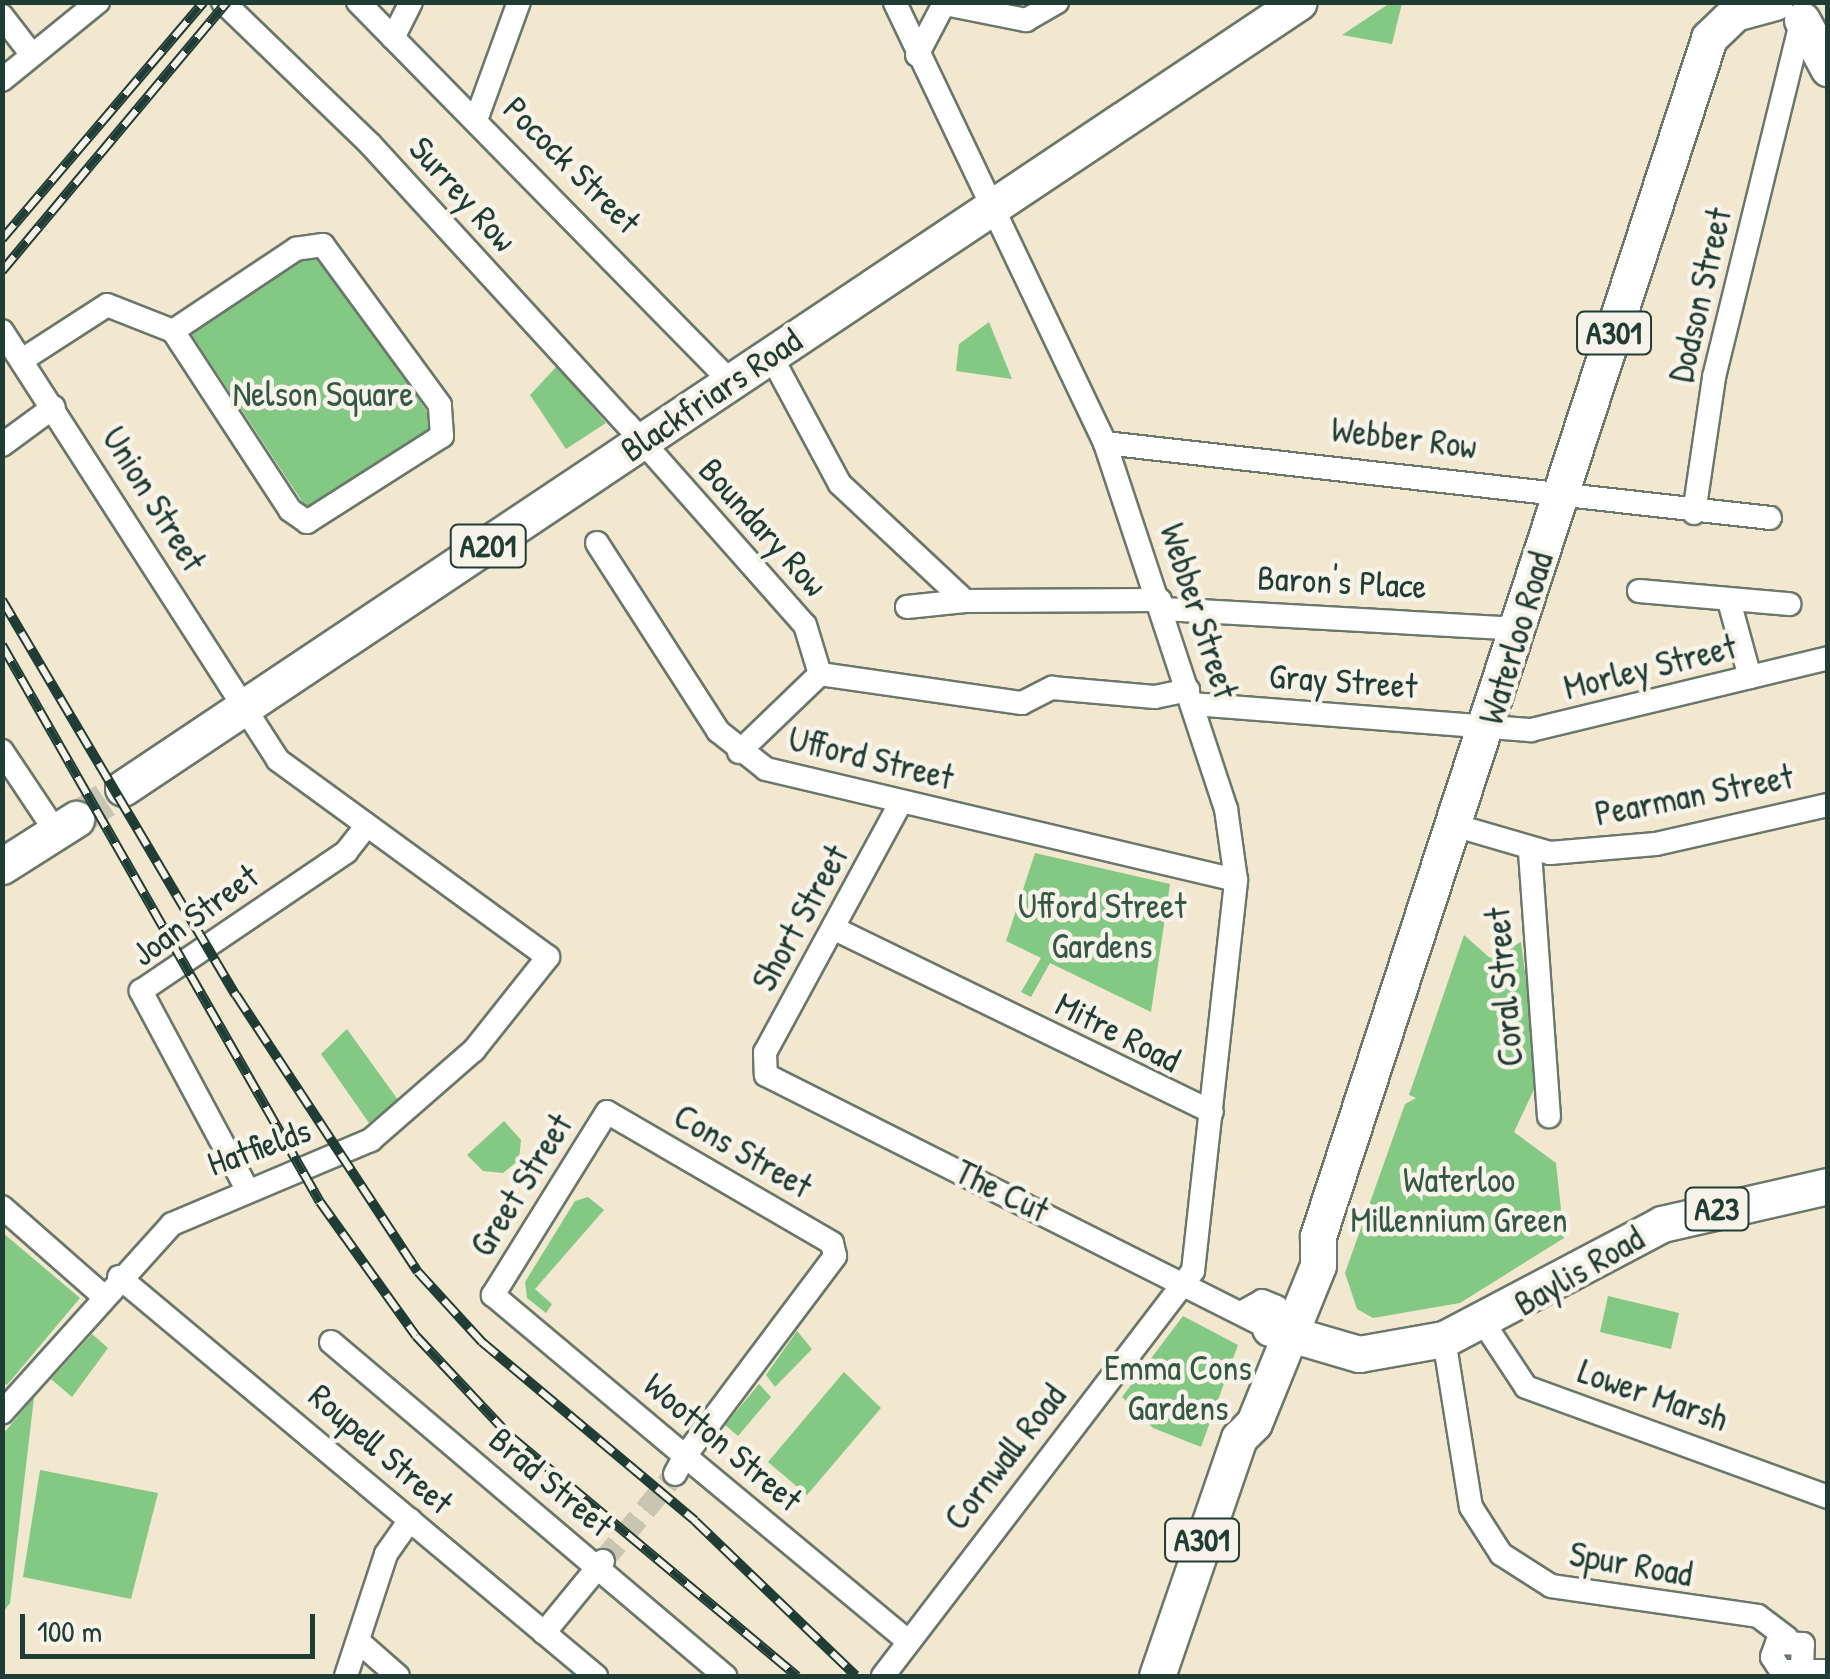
<!DOCTYPE html>
<html>
<head>
<meta charset="utf-8">
<style>
	body { margin:0 }
	#map { position:relative; width:1830px; height:1679px; overflow:hidden; background:#f2e7cf; font-family:"Patrick Hand",sans-serif }
	div>[style] { position:absolute }
	.green>* { inset:0; background:#83c984 }
	.street-tunnel>* { height:22px; margin-top:-11px; transform-origin:0; background:repeating-linear-gradient(90deg,#c8c5b0 0 22px,transparent 0 33px) }
	.primary-tunnel>* { height:35px; margin-top:-17.5px; transform-origin:0; background:repeating-linear-gradient(90deg,#c8c5b0 0 35px,transparent 0 53px) }
	.roads { filter:drop-shadow(2px 0 #69786a) drop-shadow(-2px 0 #69786a) drop-shadow(0 2px #69786a) drop-shadow(0 -2px #69786a) }
	.street>* { height:22px; margin:-11px; padding:0 11px; transform-origin:11px; border-radius:11px; background:#fff }
	.primary>* { height:35px; margin:-17.5px; padding:0 17.5px; transform-origin:17.5px; border-radius:17.5px; background:#fff }
	.rail>* { height:10px; margin-top:-5px; transform-origin:0; background:repeating-linear-gradient(90deg,#f7f3e8 0 19px,#1f3d34 0 38px); box-sizing:border-box; border-block:2px solid #1f3d34 }
	span { translate:-50% -50%; white-space:nowrap; text-align:center; line-height:1.15; -webkit-text-stroke:9px #f7f3e8; paint-order:stroke }
	.shield-label span { padding:2px 8px; background:#f7f3e8; border:2px solid; border-radius:8px; -webkit-text-stroke-width:0 }
	.shield-label { font-size:32px; color:#1f3d34; font-weight:700 }
	.street-label { font-size:35px; color:#1f3d34 }
	.park-label { font-size:35px; color:#335944 }
	.frame { position:absolute; inset:0; border:5px solid #1f3d34; pointer-events:none }
	.scale { position:absolute; left:20px; top:1614px; width:295px; height:45px; box-sizing:border-box; border:5px solid #1f3d34; border-top:0; padding-left:12px; font-size:30px; line-height:35px; white-space:nowrap; color:#1f3d34; -webkit-text-stroke:8px #f7f3e8; paint-order:stroke }
</style>
</head>
<body>
<div id="map">
	<div class="green">
		<i style="clip-path:polygon(1390px 3px,1402px 3px,1392px 44px,1342px 35px)"></i>
		<i style="clip-path:polygon(303px 251px,320px 251px,438px 428px,309px 512px,190px 332px)"></i>
		<i style="clip-path:polygon(989px 322px,1012px 379px,956px 371px,959px 344px)"></i>
		<i style="clip-path:polygon(557px 366px,606px 423px,566px 449px,530px 395px)"></i>
		<i style="clip-path:polygon(1035px 853px,1170px 884px,1151px 1012px,1050px 963px,1031px 997px,1021px 992px,1041px 958px,1006px 941px)"></i>
		<i style="clip-path:polygon(1464px 935px,1490px 958px,1521px 942px,1539px 1079px,1514px 1132px,1556px 1163px,1564px 1238px,1460px 1303px,1373px 1318px,1357px 1309px,1345px 1273px,1405px 1104px,1416px 1098px,1409px 1095px)"></i>
		<i style="clip-path:polygon(347px 1029px,398px 1100px,369px 1123px,321px 1054px)"></i>
		<i style="clip-path:polygon(504px 1121px,521px 1140px,519px 1160px,503px 1173px,483px 1171px,467px 1155px)"></i>
		<i style="clip-path:polygon(588px 1197px,604px 1210px,535px 1289px,552px 1304px,546px 1313px,527px 1298px,525px 1282px,575px 1201px)"></i>
		<i style="clip-path:polygon(3px 1233px,80px 1298px,7px 1385px,2px 1381px)"></i>
		<i style="clip-path:polygon(1608px 1296px,1679px 1313px,1671px 1349px,1600px 1332px)"></i>
		<i style="clip-path:polygon(1183px 1316px,1238px 1345px,1201px 1447px,1153px 1428px,1122px 1397px)"></i>
		<i style="clip-path:polygon(797px 1331px,812px 1349px,775px 1387px,766px 1375px)"></i>
		<i style="clip-path:polygon(92px 1334px,108px 1348px,72px 1397px,51px 1379px)"></i>
		<i style="clip-path:polygon(844px 1372px,881px 1408px,807px 1495px,768px 1462px)"></i>
		<i style="clip-path:polygon(759px 1384px,771px 1397px,738px 1436px,725px 1425px)"></i>
		<i style="clip-path:polygon(34px 1397px,10px 1603px,3px 1612px,3px 1434px)"></i>
		<i style="clip-path:polygon(40px 1470px,158px 1493px,131px 1599px,23px 1577px)"></i>
	</div>
	<div class="street-tunnel">
		<i style="left:603px;top:1561px;width:113px;rotate:-50.4deg"></i>
	</div>
	<div class="primary-tunnel">
		<i style="left:76px;top:819px;width:56px;rotate:-33.4deg"></i>
	</div>
	<div class="roads">
		<div class="street">
			<i style="left:223px;top:2px;width:204px;rotate:44deg"></i>
			<i style="left:370px;top:144px;width:380px;rotate:47.5deg"></i>
			<i style="left:627px;top:424px;width:268px;rotate:48.5deg"></i>
			<i style="left:805px;top:625px;width:51px;rotate:73deg"></i>
			<i style="left:358px;top:2px;width:532px;rotate:45.53deg"></i>
			<i style="left:945px;top:4px;width:83px;rotate:11.2deg"></i>
			<i style="left:1026px;top:20px;width:36px;rotate:-30deg"></i>
			<i style="left:2px;top:16px;width:49px;rotate:52.4deg"></i>
			<i style="left:393px;top:38px;width:40px;rotate:-63.4deg"></i>
			<i style="left:917px;top:55px;width:60px;rotate:-62.2deg"></i>
			<i style="left:2px;top:80px;width:124px;rotate:-39.1deg"></i>
			<i style="left:476px;top:120px;width:126px;rotate:-70deg"></i>
			<i style="left:2px;top:331px;width:510px;rotate:57.24deg"></i>
			<i style="left:278px;top:760px;width:334px;rotate:36.1deg"></i>
			<i style="left:548px;top:957px;width:119px;rotate:128.5deg"></i>
			<i style="left:474px;top:1050px;width:137px;rotate:138.9deg"></i>
			<i style="left:371px;top:1140px;width:216px;rotate:157.1deg"></i>
			<i style="left:172px;top:1224px;width:254px;rotate:132deg"></i>
			<i style="left:771px;top:356px;width:145px;rotate:61.7deg"></i>
			<i style="left:840px;top:484px;width:171px;rotate:43.1deg"></i>
			<i style="left:965px;top:601px;width:195px;rotate:-0.3deg"></i>
			<i style="left:22px;top:360px;width:101px;rotate:-32.9deg"></i>
			<i style="left:107px;top:305px;width:71px;rotate:21.5deg"></i>
			<i style="left:173px;top:331px;width:214px;rotate:56.8deg"></i>
			<i style="left:290px;top:510px;width:21px;rotate:35deg"></i>
			<i style="left:307px;top:522px;width:160px;rotate:-32.5deg"></i>
			<i style="left:442px;top:436px;width:31px;rotate:-94deg"></i>
			<i style="left:440px;top:405px;width:198px;rotate:-126.2deg"></i>
			<i style="left:323px;top:245px;width:27px;rotate:172deg"></i>
			<i style="left:296px;top:249px;width:148px;rotate:146.3deg"></i>
			<i style="left:1105px;top:443px;width:669px;rotate:6.43deg"></i>
			<i style="left:2px;top:445px;width:64px;rotate:-36.2deg"></i>
			<i style="left:1694px;top:513px;width:137px;rotate:-81.6deg"></i>
			<i style="left:1714px;top:377px;width:368px;rotate:-76.2deg"></i>
			<i style="left:597px;top:543px;width:224px;rotate:57.2deg"></i>
			<i style="left:718px;top:731px;width:61px;rotate:38.4deg"></i>
			<i style="left:766px;top:769px;width:483px;rotate:13.3deg"></i>
			<i style="left:1639px;top:591px;width:151px;rotate:5deg"></i>
			<i style="left:1729px;top:601px;width:79px;rotate:74.6deg"></i>
			<i style="left:907px;top:607px;width:58px;rotate:-5.9deg"></i>
			<i style="left:1163px;top:609px;width:356px;rotate:3.2deg"></i>
			<i style="left:820px;top:674px;width:204px;rotate:8.2deg"></i>
			<i style="left:1022px;top:703px;width:34px;rotate:-27deg"></i>
			<i style="left:1052px;top:688px;width:103px;rotate:5deg"></i>
			<i style="left:1155px;top:697px;width:34px;rotate:-12deg"></i>
			<i style="left:1192px;top:704px;width:340px;rotate:4.4deg"></i>
			<i style="left:1531px;top:730px;width:306px;rotate:-13.6deg"></i>
			<i style="left:2px;top:751px;width:97px;rotate:56.3deg"></i>
			<i style="left:739px;top:752px;width:112px;rotate:-43.9deg"></i>
			<i style="left:901px;top:802px;width:285px;rotate:118.5deg"></i>
			<i style="left:765px;top:1052px;width:23px;rotate:88deg"></i>
			<i style="left:766px;top:1075px;width:563px;rotate:26.7deg"></i>
			<i style="left:1457px;top:826px;width:97px;rotate:16.2deg"></i>
			<i style="left:1550px;top:853px;width:106px;rotate:-4.9deg"></i>
			<i style="left:1656px;top:844px;width:176px;rotate:-12.8deg"></i>
			<i style="left:1530px;top:852px;width:265px;rotate:85.9deg"></i>
			<i style="left:833px;top:928px;width:421px;rotate:25.9deg"></i>
			<i style="left:247px;top:1189px;width:225px;rotate:-118.2deg"></i>
			<i style="left:141px;top:991px;width:248px;rotate:-34.1deg"></i>
			<i style="left:346px;top:852px;width:29px;rotate:-52deg"></i>
			<i style="left:2px;top:1207px;width:133px;rotate:41.3deg"></i>
			<i style="left:119px;top:1277px;width:622px;rotate:39.91deg"></i>
			<i style="left:1246px;top:1310px;width:18px;rotate:-29deg"></i>
			<i style="left:1262px;top:1301px;width:16px;rotate:22deg"></i>
			<i style="left:1485px;top:1325px;width:74px;rotate:56.5deg"></i>
			<i style="left:1526px;top:1387px;width:321px;rotate:20deg"></i>
			<i style="left:1444px;top:1339px;width:170px;rotate:80.9deg"></i>
			<i style="left:1471px;top:1507px;width:56px;rotate:57.4deg"></i>
			<i style="left:1501px;top:1554px;width:59px;rotate:32.6deg"></i>
			<i style="left:1551px;top:1586px;width:209px;rotate:8.2deg"></i>
			<i style="left:1758px;top:1616px;width:36px;rotate:37deg"></i>
			<i style="left:331px;top:1342px;width:517px;rotate:40.29deg"></i>
			<i style="left:675px;top:1474px;width:21px;rotate:-61deg"></i>
			<i style="left:685px;top:1456px;width:250px;rotate:-53.1deg"></i>
			<i style="left:835px;top:1256px;width:13px;rotate:-103deg"></i>
			<i style="left:832px;top:1243px;width:260px;rotate:-149.8deg"></i>
			<i style="left:607px;top:1112px;width:216px;rotate:121.9deg"></i>
			<i style="left:493px;top:1295px;width:251px;rotate:40deg"></i>
			<i style="left:685px;top:1456px;width:291px;rotate:39.7deg"></i>
			<i style="left:544px;top:1633px;width:93px;rotate:-50.7deg"></i>
			<i style="left:358px;top:1641px;width:53px;rotate:41.2deg"></i>
			<i style="left:1802px;top:1668px;width:24px;rotate:-88deg"></i>
			<i style="left:1803px;top:1644px;width:26px;rotate:-178deg"></i>
			<i style="left:1777px;top:1643px;width:15px;rotate:110deg"></i>
			<i style="left:1772px;top:1657px;width:17px;rotate:57deg"></i>
			<i style="left:1781px;top:1671px;width:47px"></i>
			<i style="left:346px;top:1676px;width:128px;rotate:-71.8deg"></i>
			<i style="left:386px;top:1554px;width:42px;rotate:-54.8deg"></i>
			<i style="left:883px;top:1676px;width:510px;rotate:-52.57deg"></i>
			<i style="left:1193px;top:1271px;width:393px;rotate:-83.7deg"></i>
			<i style="left:1236px;top:880px;width:72px;rotate:-98deg"></i>
			<i style="left:1226px;top:809px;width:385px;rotate:-108.3deg"></i>
			<i style="left:1105px;top:443px;width:488px;rotate:-115.5deg"></i>
		</div>
		<div class="primary">
			<i style="left:1802px;top:20px;width:55px;rotate:61.6deg"></i>
			<i style="left:123px;top:788px;width:1414px;rotate:-33.76deg"></i>
			<i style="left:2px;top:866px;width:88px;rotate:-32.4deg"></i>
			<i style="left:1270px;top:1328px;width:93px;rotate:16.3deg"></i>
			<i style="left:1359px;top:1354px;width:86px;rotate:-10deg"></i>
			<i style="left:1444px;top:1339px;width:246px;rotate:-27.8deg"></i>
			<i style="left:1662px;top:1224px;width:170px;rotate:-12.9deg"></i>
			<i style="left:1157px;top:1676px;width:252px;rotate:-71deg"></i>
			<i style="left:1239px;top:1438px;width:21px;rotate:-45deg"></i>
			<i style="left:1254px;top:1423px;width:170px;rotate:-67.9deg"></i>
			<i style="left:1318px;top:1265px;width:29px;rotate:-90deg"></i>
			<i style="left:1318px;top:1236px;width:1260px;rotate:-71.92deg"></i>
			<i style="left:1709px;top:38px;width:36px;rotate:-44deg"></i>
			<i style="left:1735px;top:13px;width:41px;rotate:-15.4deg"></i>
		</div>
	</div>
	<div class="rail">
		<i style="left:2px;top:239px;width:311px;rotate:-49.6deg"></i>
		<i style="left:2px;top:271px;width:351px;rotate:-50.1deg"></i>
		<i style="left:2px;top:600px;width:459px;rotate:59.4deg"></i>
		<i style="left:236px;top:995px;width:331px;rotate:56.7deg"></i>
		<i style="left:418px;top:1272px;width:95px;rotate:47.6deg"></i>
		<i style="left:482px;top:1342px;width:278px;rotate:40deg"></i>
		<i style="left:695px;top:1521px;width:223px;rotate:43.9deg"></i>
		<i style="left:2px;top:645px;width:641px;rotate:60.28deg"></i>
		<i style="left:320px;top:1202px;width:165px;rotate:54.4deg"></i>
		<i style="left:416px;top:1336px;width:139px;rotate:46.8deg"></i>
		<i style="left:511px;top:1437px;width:373px;rotate:39.9deg"></i>
	</div>
	<div class="shield-label">
		<span style="left:1614px;top:333px">A301</span>
		<span style="left:488px;top:546px">A201</span>
		<span style="left:1717px;top:1209px">A23</span>
		<span style="left:1202px;top:1540px">A301</span>
	</div>
	<div class="street-label">
		<span style="left:572px;top:165px;rotate:45deg">Pocock Street</span>
		<span style="left:463px;top:194px;rotate:48deg">Surrey Row</span>
		<span style="left:1700px;top:295px;rotate:-77deg">Dodson Street</span>
		<span style="left:711px;top:395px;rotate:-34deg">Blackfriars Road</span>
		<span style="left:1404px;top:438px;rotate:7deg">Webber Row</span>
		<span style="left:154px;top:499px;rotate:58deg">Union Street</span>
		<span style="left:763px;top:527px;rotate:48deg">Boundary Row</span>
		<span style="left:1342px;top:582px;rotate:3deg">Baron's Place</span>
		<span style="left:1199px;top:611px;rotate:72deg">Webber Street</span>
		<span style="left:1516px;top:638px;rotate:-73deg">Waterloo Road</span>
		<span style="left:1650px;top:667px;rotate:-14deg">Morley Street</span>
		<span style="left:1343px;top:681px;rotate:4deg">Gray Street</span>
		<span style="left:871px;top:758px;rotate:14deg">Ufford Street</span>
		<span style="left:1694px;top:795px;rotate:-11deg">Pearman Street</span>
		<span style="left:195px;top:915px;rotate:-36deg">Joan Street</span>
		<span style="left:800px;top:918px;rotate:-61deg">Short Street</span>
		<span style="left:1504px;top:987px;rotate:-95deg">Coral Street</span>
		<span style="left:1118px;top:1032px;rotate:27deg">Mitre Road</span>
		<span style="left:259px;top:1147px;rotate:-20deg">Hatfields</span>
		<span style="left:743px;top:1151px;rotate:30deg">Cons Street</span>
		<span style="left:521px;top:1185px;rotate:-58deg">Greet Street</span>
		<span style="left:1002px;top:1191px;rotate:26deg">The Cut</span>
		<span style="left:1579px;top:1271px;rotate:-30deg">Baylis Road</span>
		<span style="left:1653px;top:1395px;rotate:19deg">Lower Marsh</span>
		<span style="left:723px;top:1442px;rotate:40deg">Wootton Street</span>
		<span style="left:381px;top:1449px;rotate:41deg">Roupell Street</span>
		<span style="left:1005px;top:1457px;rotate:-52deg">Cornwall Road</span>
		<span style="left:551px;top:1482px;rotate:40deg">Brad Street</span>
		<span style="left:1631px;top:1564px;rotate:10deg">Spur Road</span>
	</div>
	<div class="park-label">
		<span style="left:323px;top:394px">Nelson Square</span>
		<span style="left:1102px;top:926px">Ufford Street<br>Gardens</span>
		<span style="left:1459px;top:1200px">Waterloo<br>Millennium Green</span>
		<span style="left:1178px;top:1388px">Emma Cons<br>Gardens</span>
	</div>
	<div class="frame"></div>
	<div class="scale">100 m</div>
</div>
</body>
</html>
